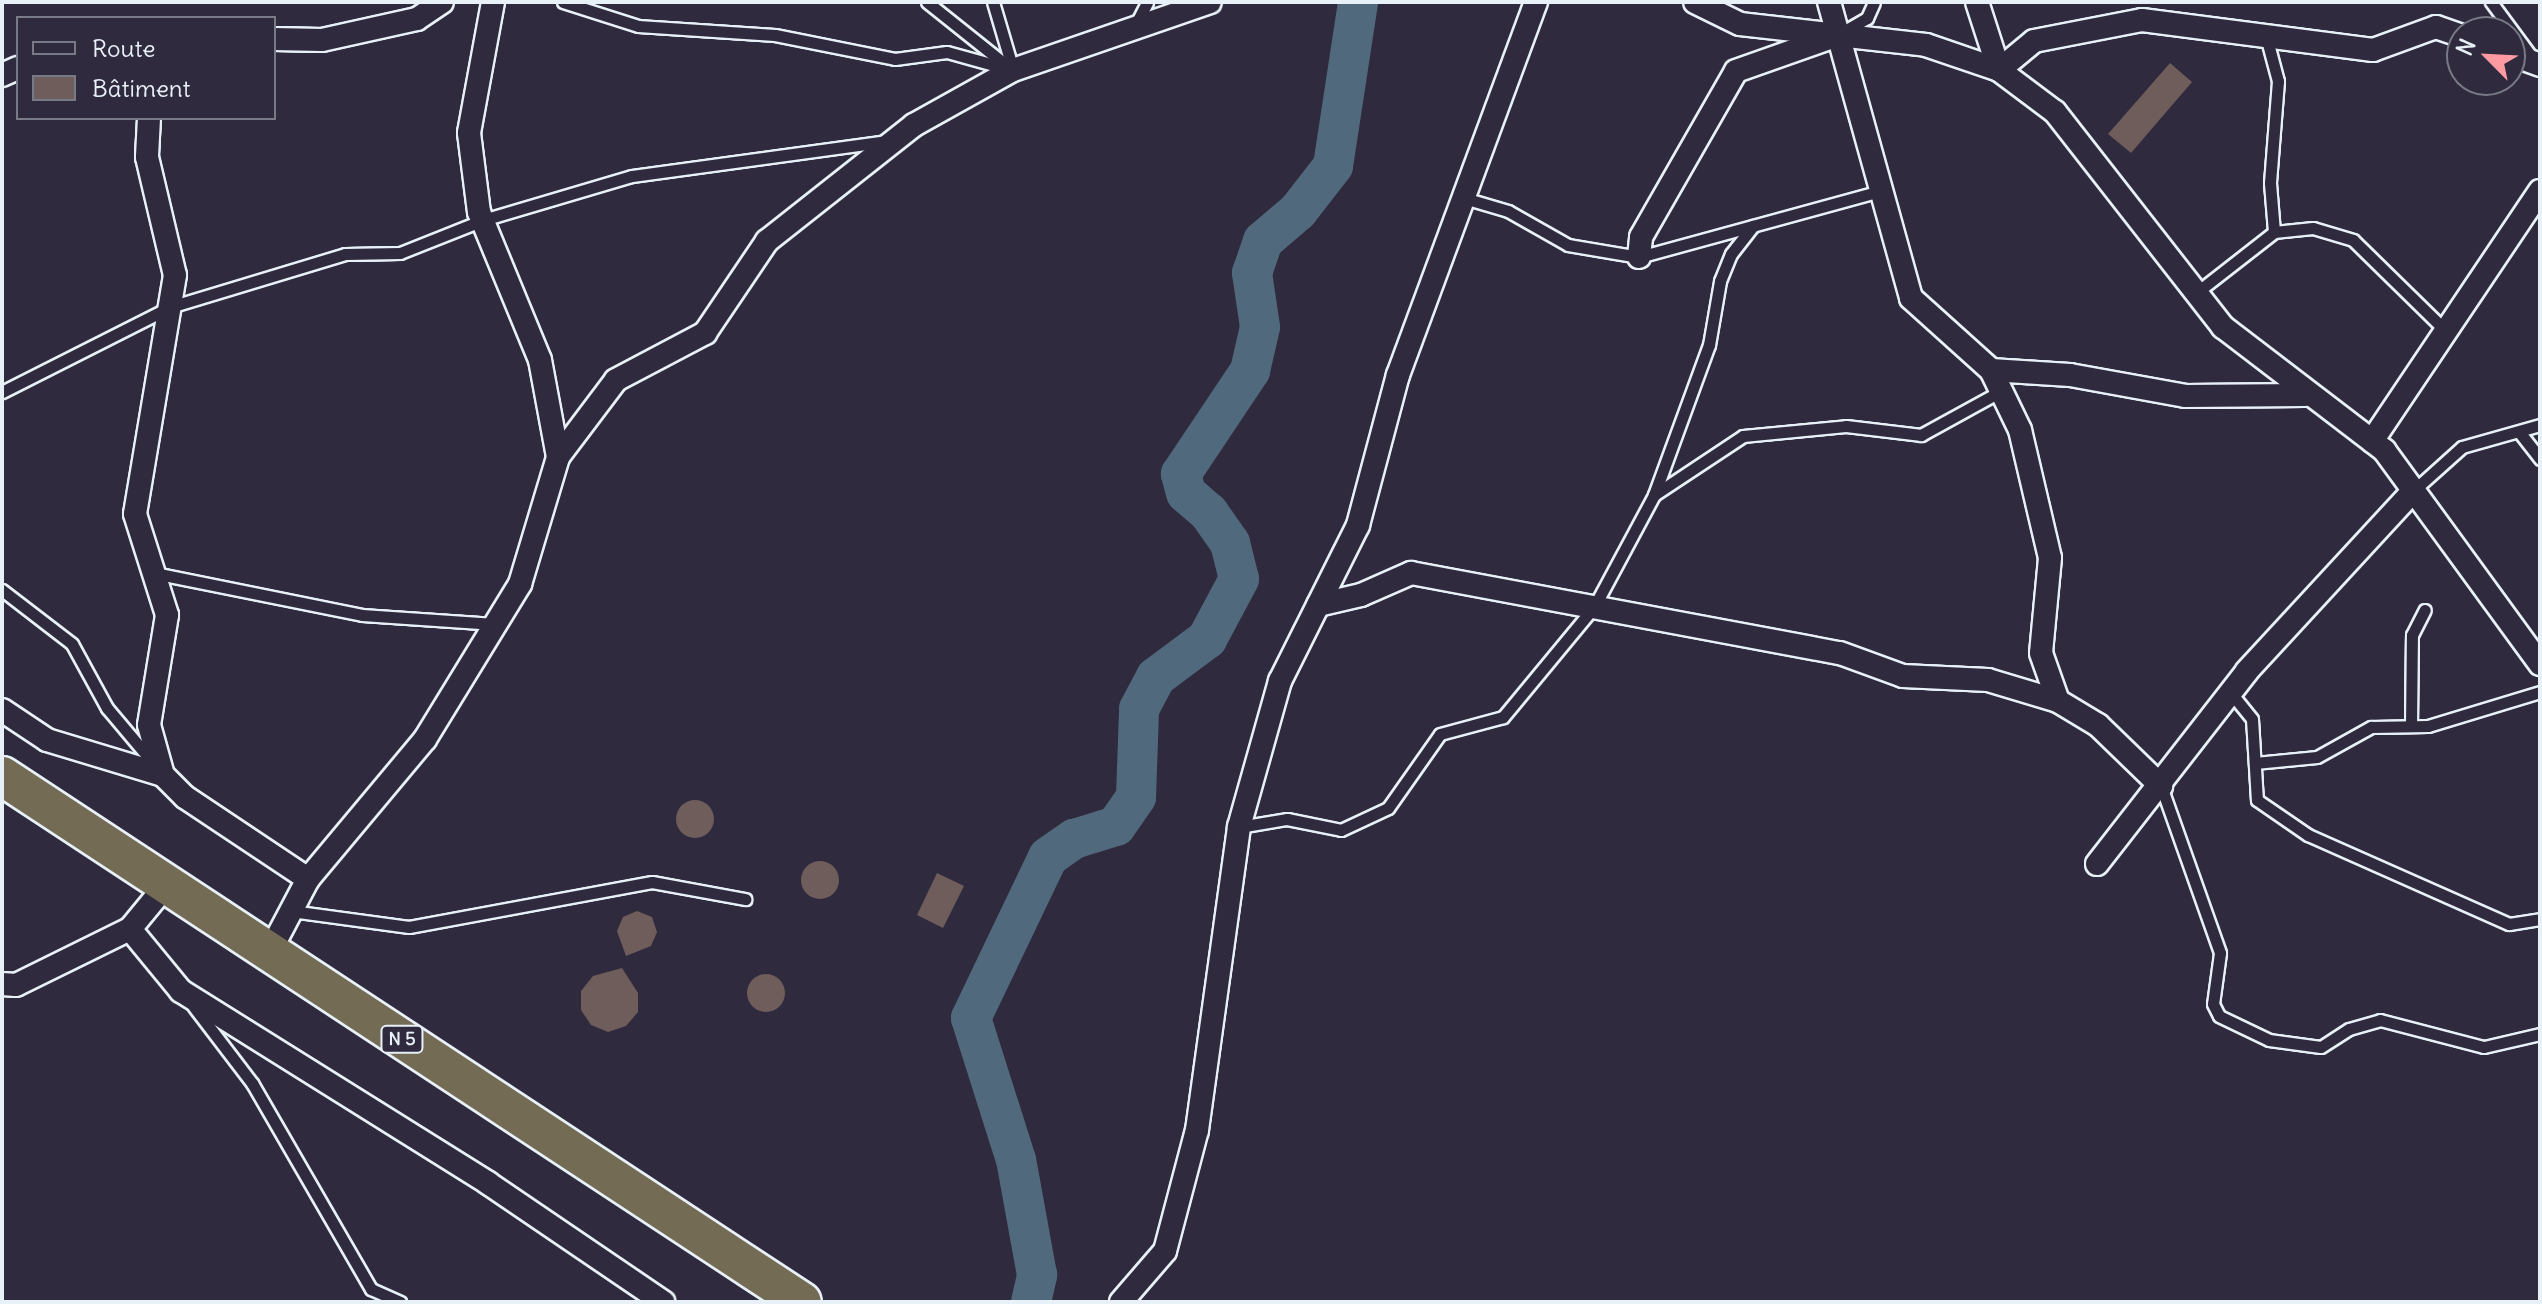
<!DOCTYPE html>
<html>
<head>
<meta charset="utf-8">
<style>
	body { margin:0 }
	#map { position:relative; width:2542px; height:1304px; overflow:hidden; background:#2f2a3d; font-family:Delius,sans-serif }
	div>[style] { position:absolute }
	.river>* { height:40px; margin:-20px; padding:0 20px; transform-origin:20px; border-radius:20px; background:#51697c }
	.building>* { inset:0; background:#6e5d5b }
	.round { border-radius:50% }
	.roads { filter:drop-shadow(2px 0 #e8f1f8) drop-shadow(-2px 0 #e8f1f8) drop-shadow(0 2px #e8f1f8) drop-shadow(0 -2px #e8f1f8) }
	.service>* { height:11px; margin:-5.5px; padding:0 5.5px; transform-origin:5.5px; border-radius:5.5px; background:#2f2a3d }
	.minor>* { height:22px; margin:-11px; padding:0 11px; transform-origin:11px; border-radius:11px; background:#2f2a3d }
	.trunk>* { height:38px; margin:-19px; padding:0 19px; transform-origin:19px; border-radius:19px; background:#746b55 }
	span { translate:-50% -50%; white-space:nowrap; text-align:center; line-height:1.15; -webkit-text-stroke:6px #2f2a3d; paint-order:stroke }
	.shield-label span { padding:2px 6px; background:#2f2a3d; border:2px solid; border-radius:6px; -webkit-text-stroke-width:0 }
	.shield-label { font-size:18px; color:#e8f1f8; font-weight:700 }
	.frame { position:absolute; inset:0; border:4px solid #e8f1f8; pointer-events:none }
	.legend { position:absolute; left:16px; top:16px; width:260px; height:104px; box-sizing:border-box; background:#2f2a3d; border:2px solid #797a88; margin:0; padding:10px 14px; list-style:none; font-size:24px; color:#e8f1f8 }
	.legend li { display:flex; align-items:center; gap:16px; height:40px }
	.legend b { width:40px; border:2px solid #797a88 }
	.north { position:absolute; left:2446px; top:16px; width:80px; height:80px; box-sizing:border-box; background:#2f2a3d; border:2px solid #797a88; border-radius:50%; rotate:294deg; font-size:22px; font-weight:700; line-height:32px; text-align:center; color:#e8f1f8 }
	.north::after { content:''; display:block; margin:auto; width:28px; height:36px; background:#ff9aa2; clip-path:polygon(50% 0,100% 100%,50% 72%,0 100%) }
</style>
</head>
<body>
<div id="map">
	<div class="river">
		<i style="left:1031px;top:1302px;width:28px;rotate:-77deg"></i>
		<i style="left:1037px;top:1275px;width:117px;rotate:-100.3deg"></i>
		<i style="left:1016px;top:1160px;width:149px;rotate:-107.6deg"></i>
		<i style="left:971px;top:1018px;width:178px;rotate:-64.4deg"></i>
		<i style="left:1048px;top:857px;width:32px;rotate:-35deg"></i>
		<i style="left:1074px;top:839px;width:44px;rotate:-17.2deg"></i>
		<i style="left:1116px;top:826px;width:35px;rotate:-55deg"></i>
		<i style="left:1136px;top:797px;width:88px;rotate:-88deg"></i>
		<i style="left:1139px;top:709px;width:36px;rotate:-62deg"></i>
		<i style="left:1156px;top:677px;width:64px;rotate:-36.7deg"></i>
		<i style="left:1207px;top:639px;width:68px;rotate:-61.9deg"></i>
		<i style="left:1239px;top:579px;width:37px;rotate:-104deg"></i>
		<i style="left:1230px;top:543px;width:37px;rotate:-125deg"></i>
		<i style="left:1209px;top:513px;width:30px;rotate:-139deg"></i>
		<i style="left:1186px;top:493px;width:20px;rotate:-105deg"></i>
		<i style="left:1181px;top:474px;width:124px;rotate:-56.2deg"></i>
		<i style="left:1250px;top:371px;width:45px;rotate:-77.2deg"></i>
		<i style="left:1260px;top:327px;width:55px;rotate:-98.4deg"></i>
		<i style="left:1252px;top:273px;width:34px;rotate:-71deg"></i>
		<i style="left:1263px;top:241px;width:46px;rotate:-40.6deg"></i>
		<i style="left:1298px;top:211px;width:57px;rotate:-52.1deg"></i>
		<i style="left:1333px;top:166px;width:166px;rotate:-81.3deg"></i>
	</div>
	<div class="building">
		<i style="clip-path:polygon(2170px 63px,2192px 82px,2131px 153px,2108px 134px)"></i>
		<i class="round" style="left:676px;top:800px;width:38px;height:38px"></i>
		<i class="round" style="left:801px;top:861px;width:38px;height:38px"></i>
		<i style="clip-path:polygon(937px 873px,964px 886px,943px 928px,917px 915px)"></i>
		<i style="clip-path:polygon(637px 911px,652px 917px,657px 932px,651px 946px,626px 956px,617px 931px,623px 917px)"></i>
		<i style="clip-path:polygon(622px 968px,638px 993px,638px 1012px,626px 1026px,608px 1032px,591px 1025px,581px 1010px,581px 991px,593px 976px)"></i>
		<i class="round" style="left:747px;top:974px;width:38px;height:38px"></i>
	</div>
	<div class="roads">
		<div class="service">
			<i style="left:563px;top:2px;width:79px;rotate:17.7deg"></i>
			<i style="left:638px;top:26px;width:137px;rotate:3.8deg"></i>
			<i style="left:775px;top:35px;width:122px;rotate:11.3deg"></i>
			<i style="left:895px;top:59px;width:52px;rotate:-7.7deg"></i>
			<i style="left:947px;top:52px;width:67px;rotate:15.5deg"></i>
			<i style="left:927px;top:2px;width:101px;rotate:38.6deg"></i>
			<i style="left:993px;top:2px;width:71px;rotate:73.6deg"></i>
			<i style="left:2491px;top:2px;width:71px;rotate:53.6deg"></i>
			<i style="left:1134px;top:28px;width:29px;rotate:-63deg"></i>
			<i style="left:1841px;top:33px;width:30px;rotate:-30deg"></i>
			<i style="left:1867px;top:18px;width:17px;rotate:-66deg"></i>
			<i style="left:2266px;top:36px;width:47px;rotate:75.1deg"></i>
			<i style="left:2278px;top:81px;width:102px;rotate:94.5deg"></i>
			<i style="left:2270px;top:183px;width:49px;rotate:85.3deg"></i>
			<i style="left:1464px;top:198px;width:46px;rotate:16.5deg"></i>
			<i style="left:1508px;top:211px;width:69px;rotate:29.5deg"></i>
			<i style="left:1568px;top:245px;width:72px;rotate:9.6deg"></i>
			<i style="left:1639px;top:257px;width:251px;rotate:-15.3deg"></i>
			<i style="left:2196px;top:293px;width:99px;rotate:-38deg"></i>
			<i style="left:2274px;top:232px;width:39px;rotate:-6deg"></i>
			<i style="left:2313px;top:228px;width:42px;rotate:16.7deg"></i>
			<i style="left:2353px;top:240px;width:130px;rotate:44.4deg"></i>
			<i style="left:2px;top:392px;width:188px;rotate:-26.8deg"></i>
			<i style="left:170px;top:307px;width:183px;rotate:-16.8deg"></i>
			<i style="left:345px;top:254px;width:55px;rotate:-1deg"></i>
			<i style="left:400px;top:253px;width:89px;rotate:-21.7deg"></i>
			<i style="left:483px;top:220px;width:155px;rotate:-16.5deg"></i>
			<i style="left:632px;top:176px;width:256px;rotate:-7.8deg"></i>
			<i style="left:2520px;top:433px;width:33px;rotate:52deg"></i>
			<i style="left:2413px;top:491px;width:66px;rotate:-41.9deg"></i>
			<i style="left:2462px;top:447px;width:81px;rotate:-15.8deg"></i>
			<i style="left:1654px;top:495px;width:107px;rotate:-33.5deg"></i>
			<i style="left:1743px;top:436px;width:103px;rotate:-5.5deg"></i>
			<i style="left:1846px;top:426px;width:76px;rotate:6.8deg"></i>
			<i style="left:1921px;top:435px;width:91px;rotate:-28.8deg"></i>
			<i style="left:154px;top:573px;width:212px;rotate:11.4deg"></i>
			<i style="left:362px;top:615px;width:133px;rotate:3.9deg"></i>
			<i style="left:2px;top:590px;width:88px;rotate:37.6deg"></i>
			<i style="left:72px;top:644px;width:73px;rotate:61.3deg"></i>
			<i style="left:107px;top:708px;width:75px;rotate:49.9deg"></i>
			<i style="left:2231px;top:693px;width:33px;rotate:51deg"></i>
			<i style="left:2252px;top:719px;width:81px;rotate:86.5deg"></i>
			<i style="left:2257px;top:800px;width:62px;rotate:34.5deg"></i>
			<i style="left:2308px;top:835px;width:220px;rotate:23.9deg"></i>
			<i style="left:2509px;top:924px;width:31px;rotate:-9deg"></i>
			<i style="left:2411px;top:726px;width:91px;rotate:-89.4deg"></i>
			<i style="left:2412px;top:635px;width:28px;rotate:-63deg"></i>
			<i style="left:2255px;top:763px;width:62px;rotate:-5.5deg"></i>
			<i style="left:2317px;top:757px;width:62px;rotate:-29.1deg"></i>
			<i style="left:2371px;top:727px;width:57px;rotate:-1deg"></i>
			<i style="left:2428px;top:726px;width:117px;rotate:-16.9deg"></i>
			<i style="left:2161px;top:786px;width:177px;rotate:70.5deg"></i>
			<i style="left:2220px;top:953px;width:51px;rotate:97.8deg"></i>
			<i style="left:2213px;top:1004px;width:13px;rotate:63deg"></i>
			<i style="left:2219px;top:1016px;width:55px;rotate:25.6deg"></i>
			<i style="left:2269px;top:1040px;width:52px;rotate:7.7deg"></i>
			<i style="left:2321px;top:1047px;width:33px;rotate:-33deg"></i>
			<i style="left:2349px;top:1029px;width:32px;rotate:-16deg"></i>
			<i style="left:2380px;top:1020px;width:107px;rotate:14.6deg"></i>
			<i style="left:2484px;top:1047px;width:57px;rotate:-13.1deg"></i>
			<i style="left:1239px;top:827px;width:49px;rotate:-9.5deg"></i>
			<i style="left:1287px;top:819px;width:55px;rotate:11.5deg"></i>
			<i style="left:1341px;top:830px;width:52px;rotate:-25.1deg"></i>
			<i style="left:1388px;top:808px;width:90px;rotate:-54.9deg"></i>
			<i style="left:1440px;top:734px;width:65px;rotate:-15.1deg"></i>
			<i style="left:1503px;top:717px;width:143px;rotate:-50.4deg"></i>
			<i style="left:1594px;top:607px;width:127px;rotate:-61.8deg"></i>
			<i style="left:1654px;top:495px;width:160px;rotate:-69.9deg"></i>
			<i style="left:1709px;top:345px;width:65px;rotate:-80.2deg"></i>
			<i style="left:1720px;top:281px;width:29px;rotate:-68deg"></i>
			<i style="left:1731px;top:254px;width:36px;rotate:-52deg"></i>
			<i style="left:291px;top:911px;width:119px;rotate:7.7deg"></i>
			<i style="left:409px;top:927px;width:247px;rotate:-10.5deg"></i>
			<i style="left:652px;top:882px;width:95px;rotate:10.4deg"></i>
			<i style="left:194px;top:1007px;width:96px;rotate:52.7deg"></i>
			<i style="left:252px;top:1083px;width:238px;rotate:60deg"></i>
			<i style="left:371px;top:1289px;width:32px;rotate:24deg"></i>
		</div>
		<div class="minor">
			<i style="left:493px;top:2px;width:133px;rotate:100.4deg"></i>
			<i style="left:469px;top:133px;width:80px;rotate:82.8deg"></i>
			<i style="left:479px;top:212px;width:160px;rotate:67.6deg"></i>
			<i style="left:540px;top:360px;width:99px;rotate:79.5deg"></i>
			<i style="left:1695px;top:2px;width:50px;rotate:26.1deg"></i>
			<i style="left:1740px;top:24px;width:187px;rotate:6.4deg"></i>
			<i style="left:1926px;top:45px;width:77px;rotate:18.9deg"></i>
			<i style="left:1999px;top:70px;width:70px;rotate:36.9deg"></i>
			<i style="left:2055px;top:112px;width:273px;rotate:52deg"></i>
			<i style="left:2223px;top:327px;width:203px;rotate:37.4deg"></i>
			<i style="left:2384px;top:450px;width:265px;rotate:53.9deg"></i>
			<i style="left:1829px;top:2px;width:307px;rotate:74.5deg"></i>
			<i style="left:1911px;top:298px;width:108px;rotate:42deg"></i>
			<i style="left:1991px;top:370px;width:67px;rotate:64.2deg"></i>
			<i style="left:2020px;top:430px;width:131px;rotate:76.8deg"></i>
			<i style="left:2050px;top:558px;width:95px;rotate:95.4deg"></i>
			<i style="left:2041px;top:653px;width:51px;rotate:70.5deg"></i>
			<i style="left:1977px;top:2px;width:71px;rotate:72.1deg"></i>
			<i style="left:1999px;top:70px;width:45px;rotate:-39.6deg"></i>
			<i style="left:2034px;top:41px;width:110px;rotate:-11deg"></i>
			<i style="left:2142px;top:20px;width:233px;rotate:7.4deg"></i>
			<i style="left:2373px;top:50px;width:67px;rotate:-20.1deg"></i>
			<i style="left:2436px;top:27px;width:28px;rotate:19deg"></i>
			<i style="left:274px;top:39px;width:48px;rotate:1.2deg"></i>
			<i style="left:322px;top:40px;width:97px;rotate:-12.5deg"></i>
			<i style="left:417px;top:19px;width:30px;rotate:-34deg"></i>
			<i style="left:2510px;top:54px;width:32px;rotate:20deg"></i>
			<i style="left:2px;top:75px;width:17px;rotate:-24deg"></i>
			<i style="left:149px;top:118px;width:39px;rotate:93deg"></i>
			<i style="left:147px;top:157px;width:121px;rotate:76.7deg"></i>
			<i style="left:175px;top:275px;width:242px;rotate:99.5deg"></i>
			<i style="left:135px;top:514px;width:106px;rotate:72.4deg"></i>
			<i style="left:167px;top:615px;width:111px;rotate:99.3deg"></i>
			<i style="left:149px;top:725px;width:52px;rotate:74.4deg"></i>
			<i style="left:1639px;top:257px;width:20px;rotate:-84deg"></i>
			<i style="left:1641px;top:237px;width:191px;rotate:-60.2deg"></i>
			<i style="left:1736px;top:71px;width:102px;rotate:-19.5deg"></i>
			<i style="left:1991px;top:370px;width:79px;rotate:3.6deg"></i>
			<i style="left:2070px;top:375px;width:117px;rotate:10.3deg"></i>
			<i style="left:2185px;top:396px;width:120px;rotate:-0.5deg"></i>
			<i style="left:2372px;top:441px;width:301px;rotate:-56.1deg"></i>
			<i style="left:1318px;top:605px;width:44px;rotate:-13.1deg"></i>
			<i style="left:1361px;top:595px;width:55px;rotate:-23.7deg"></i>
			<i style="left:1411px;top:573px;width:436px;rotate:10.6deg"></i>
			<i style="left:1840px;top:653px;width:67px;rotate:20.1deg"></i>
			<i style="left:1903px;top:676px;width:85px;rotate:2.7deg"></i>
			<i style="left:1988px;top:680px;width:73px;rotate:16.7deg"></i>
			<i style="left:2058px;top:701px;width:47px;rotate:31deg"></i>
			<i style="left:2098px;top:725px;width:88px;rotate:44.1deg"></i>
			<i style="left:2px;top:710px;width:54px;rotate:33.7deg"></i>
			<i style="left:47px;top:740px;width:121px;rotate:16.8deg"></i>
			<i style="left:163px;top:775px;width:31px;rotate:45deg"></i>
			<i style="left:185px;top:797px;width:148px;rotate:33.7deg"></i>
			<i style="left:2097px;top:864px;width:244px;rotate:-52.1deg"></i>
			<i style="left:2247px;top:671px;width:245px;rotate:-47.3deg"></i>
			<i style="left:130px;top:929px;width:80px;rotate:50.6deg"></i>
			<i style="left:181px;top:991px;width:362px;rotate:32deg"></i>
			<i style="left:488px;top:1183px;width:212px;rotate:34.2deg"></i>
			<i style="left:269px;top:953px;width:84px;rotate:-62.2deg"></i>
			<i style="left:308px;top:879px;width:182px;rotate:-50.1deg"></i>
			<i style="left:425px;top:739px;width:182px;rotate:-58.5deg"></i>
			<i style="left:520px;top:584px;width:133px;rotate:-73.3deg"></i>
			<i style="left:558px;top:457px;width:96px;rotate:-53deg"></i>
			<i style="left:616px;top:380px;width:101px;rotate:-27.8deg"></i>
			<i style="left:705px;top:333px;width:111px;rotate:-56deg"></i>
			<i style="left:767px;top:241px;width:187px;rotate:-38.3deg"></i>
			<i style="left:914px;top:125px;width:113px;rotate:-29.1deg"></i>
			<i style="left:1013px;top:70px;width:208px;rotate:-19deg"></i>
			<i style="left:2px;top:984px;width:14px;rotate:4deg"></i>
			<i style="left:16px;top:985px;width:127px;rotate:-26.2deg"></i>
			<i style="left:130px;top:929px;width:58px;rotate:-50.6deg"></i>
			<i style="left:1121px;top:1302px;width:67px;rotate:-49.2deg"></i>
			<i style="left:1165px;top:1251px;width:125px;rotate:-75.2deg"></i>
			<i style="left:1197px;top:1130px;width:306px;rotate:-82.1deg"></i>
			<i style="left:1239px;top:827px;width:152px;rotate:-74.3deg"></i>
			<i style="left:1280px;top:681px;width:174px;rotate:-63.4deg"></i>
			<i style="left:1358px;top:525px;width:155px;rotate:-75.1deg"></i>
			<i style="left:1398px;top:375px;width:398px;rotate:-69.7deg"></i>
		</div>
		<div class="trunk">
			<i style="left:2px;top:776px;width:957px;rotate:33.32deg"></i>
		</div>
	</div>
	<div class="shield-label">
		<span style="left:402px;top:1039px">N 5</span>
	</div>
	<div class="frame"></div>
	<ul class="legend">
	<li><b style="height:10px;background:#2f2a3d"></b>Route</li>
	<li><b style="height:22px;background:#6e5d5b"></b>Bâtiment</li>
	</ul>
	<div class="north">N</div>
</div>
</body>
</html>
